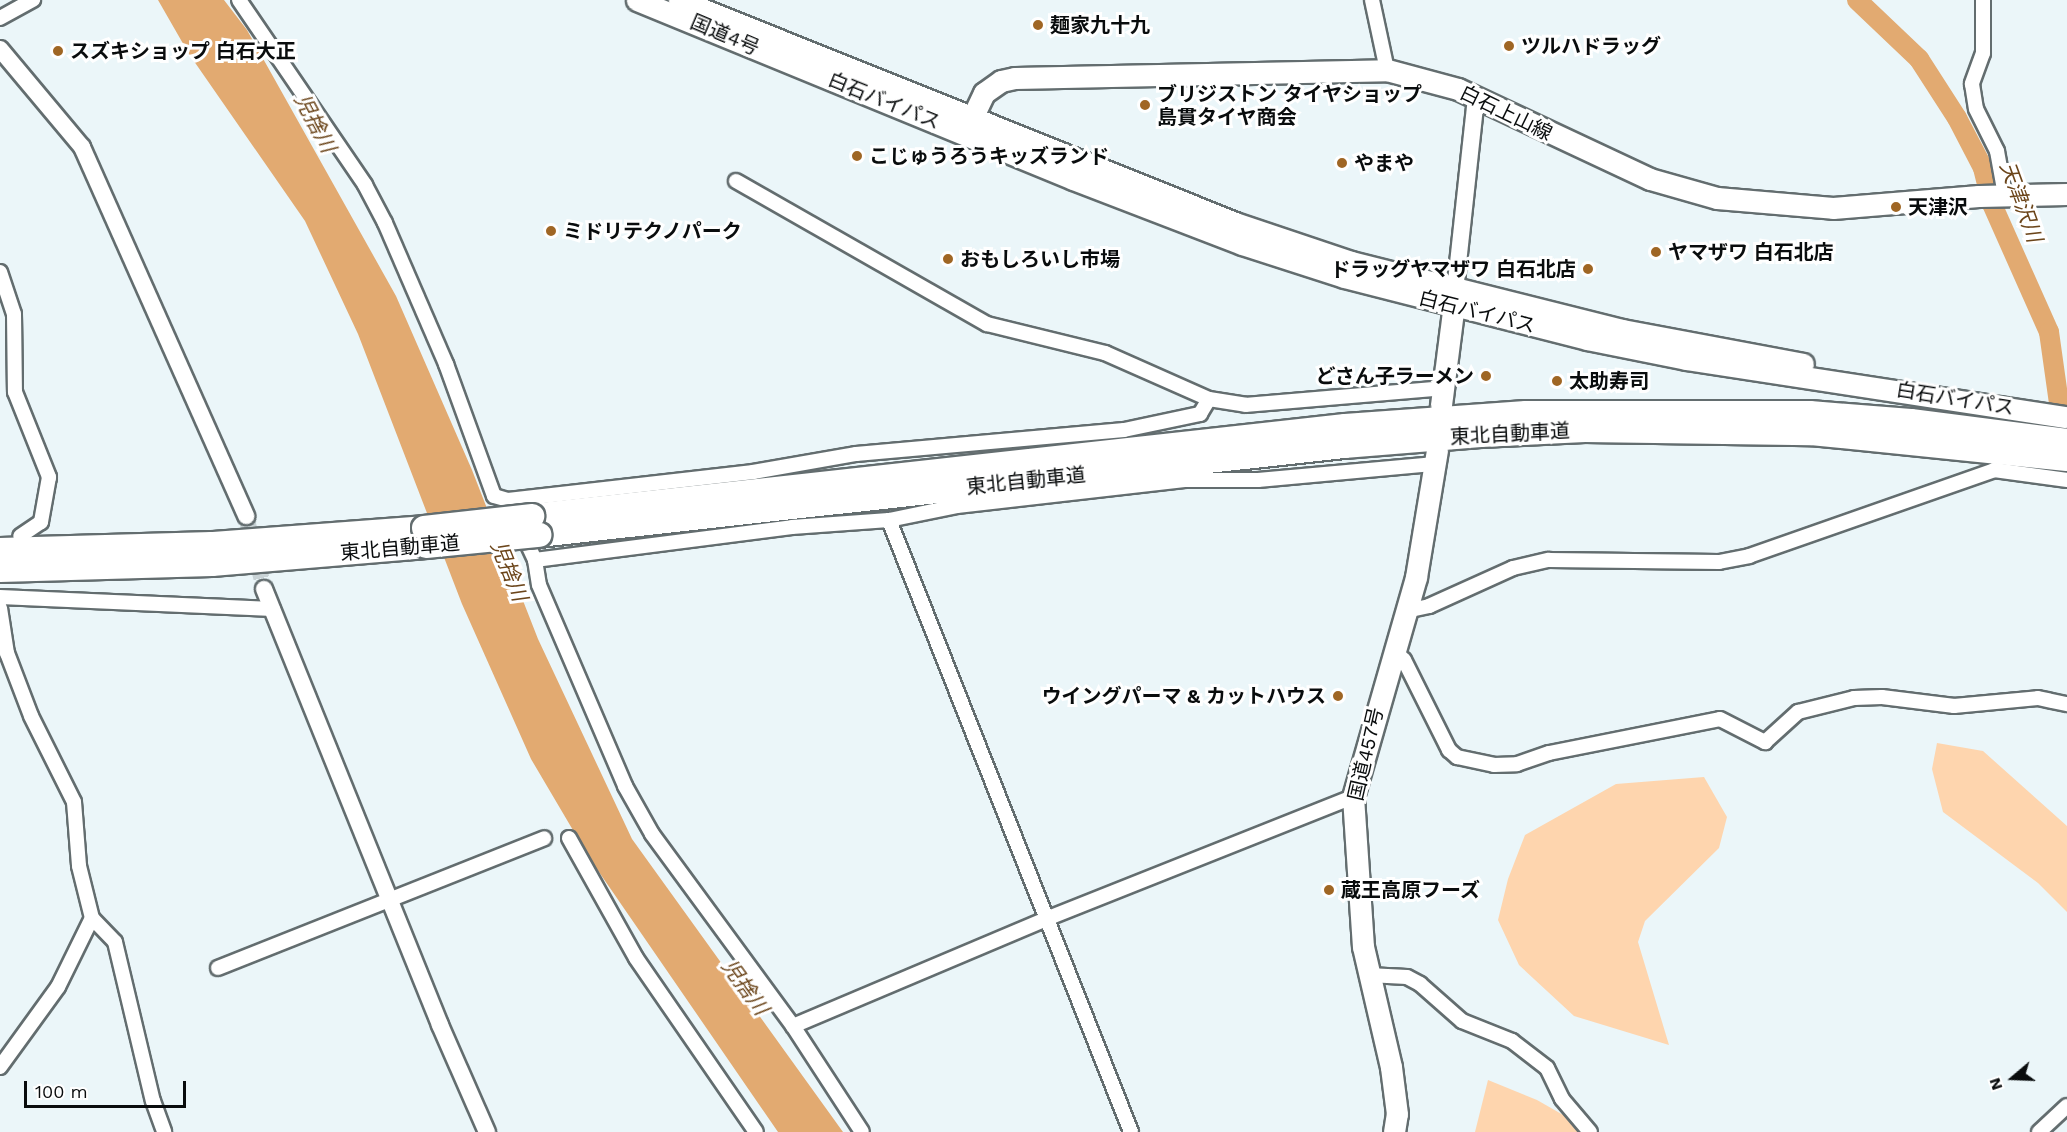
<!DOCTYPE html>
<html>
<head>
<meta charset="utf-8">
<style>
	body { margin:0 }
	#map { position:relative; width:2067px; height:1132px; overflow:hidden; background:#ebf6f9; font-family:"Work Sans","Noto Sans JP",sans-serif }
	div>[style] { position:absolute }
	.green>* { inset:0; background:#fed5ae }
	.water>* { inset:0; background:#e2aa71 }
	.river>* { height:20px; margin:-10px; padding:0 10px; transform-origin:10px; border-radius:10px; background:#e2aa71 }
	.tertiary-tunnel>* { height:16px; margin-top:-8px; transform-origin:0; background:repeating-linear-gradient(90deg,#c9d3d6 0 16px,transparent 0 24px) }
	.roads { filter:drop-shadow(2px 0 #636d6f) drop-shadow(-2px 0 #636d6f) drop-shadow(0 2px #636d6f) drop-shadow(0 -2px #636d6f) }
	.minor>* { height:14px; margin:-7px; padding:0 7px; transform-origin:7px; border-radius:7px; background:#fff }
	.tertiary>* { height:16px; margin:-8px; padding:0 8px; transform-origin:8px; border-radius:8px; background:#fff }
	.primary>* { height:21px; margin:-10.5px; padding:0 10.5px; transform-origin:10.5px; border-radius:10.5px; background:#fff }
	.trunk>* { height:21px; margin:-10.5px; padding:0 10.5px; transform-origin:10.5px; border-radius:10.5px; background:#fff }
	.motorway>* { height:24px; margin:-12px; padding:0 12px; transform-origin:12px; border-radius:12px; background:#fff }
	.bridges { filter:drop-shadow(2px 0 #636d6f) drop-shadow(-2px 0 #636d6f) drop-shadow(0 2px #636d6f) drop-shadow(0 -2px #636d6f) }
	.motorway-bridge>* { height:24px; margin:-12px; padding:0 12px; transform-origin:12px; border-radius:12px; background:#fff }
	.dots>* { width:16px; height:16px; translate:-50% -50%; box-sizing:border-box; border:3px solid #fff; border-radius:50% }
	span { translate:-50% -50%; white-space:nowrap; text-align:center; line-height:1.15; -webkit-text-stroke:6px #fff; paint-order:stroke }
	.poi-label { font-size:20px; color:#090c0d; font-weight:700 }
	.left { translate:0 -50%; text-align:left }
	.right { translate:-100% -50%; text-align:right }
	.street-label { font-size:20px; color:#090c0d }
	.water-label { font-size:21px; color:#6b451a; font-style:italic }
	.north { position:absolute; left:1983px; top:1048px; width:60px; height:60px; -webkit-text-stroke:4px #fff; paint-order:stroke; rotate:251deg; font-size:16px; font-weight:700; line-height:24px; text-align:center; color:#090c0d }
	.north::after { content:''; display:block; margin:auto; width:21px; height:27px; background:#090c0d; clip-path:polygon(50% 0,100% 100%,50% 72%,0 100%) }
	.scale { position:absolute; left:24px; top:1081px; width:162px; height:27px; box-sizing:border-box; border:3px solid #090c0d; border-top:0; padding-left:8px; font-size:18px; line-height:21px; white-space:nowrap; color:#090c0d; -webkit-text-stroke:4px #fff; paint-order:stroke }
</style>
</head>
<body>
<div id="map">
	<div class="green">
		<i style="clip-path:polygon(1937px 743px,1983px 751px,2067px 826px,2067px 912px,2038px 883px,1943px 812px,1932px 769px)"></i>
		<i style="clip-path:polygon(1704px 777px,1727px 817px,1719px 848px,1645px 921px,1638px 942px,1669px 1045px,1574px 1016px,1519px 965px,1498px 920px,1508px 879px,1525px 835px,1616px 784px)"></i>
		<i style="clip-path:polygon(1488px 1080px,1537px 1100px,1593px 1132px,1475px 1132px)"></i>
	</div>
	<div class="water">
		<i style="clip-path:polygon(158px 0,224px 0,247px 30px,396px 296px,472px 470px,538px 639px,632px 839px,843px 1132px,778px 1132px,590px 859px,531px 759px,462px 604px,358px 334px,305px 221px,189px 54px)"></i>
	</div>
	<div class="river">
		<i style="left:1857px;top:0;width:86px;rotate:43.6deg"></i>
		<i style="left:1919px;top:59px;width:70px;rotate:57.2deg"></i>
		<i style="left:1957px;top:118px;width:56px;rotate:62.5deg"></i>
		<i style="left:1983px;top:168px;width:37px;rotate:76deg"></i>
		<i style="left:1992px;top:204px;width:140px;rotate:66deg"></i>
		<i style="left:2049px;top:332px;width:101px;rotate:82deg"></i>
	</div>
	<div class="tertiary-tunnel">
		<i style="left:246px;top:516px;width:75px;rotate:76.1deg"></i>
	</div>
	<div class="roads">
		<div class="minor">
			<i style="left:239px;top:0;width:224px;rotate:55.7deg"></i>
			<i style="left:365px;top:185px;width:43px;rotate:62.2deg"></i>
			<i style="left:385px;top:223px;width:154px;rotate:66.6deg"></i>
			<i style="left:446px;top:364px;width:140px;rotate:70deg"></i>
			<i style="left:494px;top:496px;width:15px;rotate:16deg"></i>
			<i style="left:508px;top:500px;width:247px;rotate:-6.5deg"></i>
			<i style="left:753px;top:472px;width:105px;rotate:-9.9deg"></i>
			<i style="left:856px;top:454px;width:269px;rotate:-5.1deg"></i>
			<i style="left:1124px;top:430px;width:78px;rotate:-11.9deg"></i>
			<i style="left:1200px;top:414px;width:17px;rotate:-59deg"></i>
			<i style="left:1372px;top:0;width:72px;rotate:77.9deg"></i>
			<i style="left:1983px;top:0;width:53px;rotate:90deg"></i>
			<i style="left:1983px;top:53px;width:33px;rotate:110deg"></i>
			<i style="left:1972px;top:84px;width:25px;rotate:81deg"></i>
			<i style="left:1976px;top:109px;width:47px;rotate:63.4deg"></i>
			<i style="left:1997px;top:151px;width:45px;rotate:79.7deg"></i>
			<i style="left:0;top:18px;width:38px;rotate:-29deg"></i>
			<i style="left:736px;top:181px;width:289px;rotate:29.7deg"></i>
			<i style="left:987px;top:324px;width:122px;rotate:13.8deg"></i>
			<i style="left:1105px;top:353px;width:114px;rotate:23.9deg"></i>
			<i style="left:1209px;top:399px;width:37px;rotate:9deg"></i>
			<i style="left:1246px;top:405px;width:199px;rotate:-4.9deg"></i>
			<i style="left:0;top:272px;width:44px;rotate:71.6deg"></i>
			<i style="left:14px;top:314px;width:78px;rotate:89.3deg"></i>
			<i style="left:15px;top:392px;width:92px;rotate:68.2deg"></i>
			<i style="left:49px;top:477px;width:46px;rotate:100.1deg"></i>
			<i style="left:41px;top:522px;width:25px;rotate:146deg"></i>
			<i style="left:889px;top:520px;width:658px;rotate:68.42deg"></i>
			<i style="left:522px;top:532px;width:31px;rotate:65deg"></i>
			<i style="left:535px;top:560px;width:25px;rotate:81deg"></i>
			<i style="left:539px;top:585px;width:219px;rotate:66.8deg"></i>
			<i style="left:625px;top:786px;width:55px;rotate:60.6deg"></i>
			<i style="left:652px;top:834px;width:238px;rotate:53.7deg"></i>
			<i style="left:793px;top:1026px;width:126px;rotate:56.9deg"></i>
			<i style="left:535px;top:560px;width:259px;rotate:-7.3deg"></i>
			<i style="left:792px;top:527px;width:97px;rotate:-4.1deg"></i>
			<i style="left:889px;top:520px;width:69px;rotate:-11.6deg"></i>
			<i style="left:957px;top:506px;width:229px;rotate:-6.5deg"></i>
			<i style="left:1185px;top:480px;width:73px"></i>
			<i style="left:1258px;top:480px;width:178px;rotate:-5.2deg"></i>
			<i style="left:0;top:597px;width:273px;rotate:2.5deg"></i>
			<i style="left:0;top:608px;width:46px;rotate:81.2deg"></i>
			<i style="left:7px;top:653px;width:67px;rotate:69.1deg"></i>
			<i style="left:31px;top:716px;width:96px;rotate:63.4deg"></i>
			<i style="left:74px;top:802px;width:64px;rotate:85.5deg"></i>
			<i style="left:79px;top:866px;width:54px;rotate:76deg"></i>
			<i style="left:92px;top:918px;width:33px;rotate:46deg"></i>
			<i style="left:115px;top:942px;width:163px;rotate:76.6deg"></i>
			<i style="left:153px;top:1101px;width:33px;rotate:70deg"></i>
			<i style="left:1406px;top:611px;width:24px;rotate:-12deg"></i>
			<i style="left:1429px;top:606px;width:92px;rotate:-24.3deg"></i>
			<i style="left:1513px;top:568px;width:37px;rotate:-13deg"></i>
			<i style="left:1549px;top:560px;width:170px;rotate:0.7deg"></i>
			<i style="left:1719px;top:562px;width:31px;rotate:-11deg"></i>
			<i style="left:1749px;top:556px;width:260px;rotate:-19.3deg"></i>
			<i style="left:1994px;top:470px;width:74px;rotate:7.8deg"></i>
			<i style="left:1394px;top:650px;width:14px;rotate:45deg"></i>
			<i style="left:1404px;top:660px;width:101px;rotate:63.4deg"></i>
			<i style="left:1449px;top:750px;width:11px;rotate:41deg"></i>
			<i style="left:1457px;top:757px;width:38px;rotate:12deg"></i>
			<i style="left:1494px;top:765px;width:23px;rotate:-2deg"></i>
			<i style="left:1517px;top:764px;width:34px;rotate:-19deg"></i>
			<i style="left:1549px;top:753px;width:174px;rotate:-11.2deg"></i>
			<i style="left:1720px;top:719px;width:51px;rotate:27.1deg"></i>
			<i style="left:1765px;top:742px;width:45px;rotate:-42.3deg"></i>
			<i style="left:1798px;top:712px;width:58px;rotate:-14deg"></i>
			<i style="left:1854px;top:698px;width:28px;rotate:-2deg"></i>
			<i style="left:1882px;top:697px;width:73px;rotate:7.1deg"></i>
			<i style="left:1954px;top:706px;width:84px;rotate:-5.4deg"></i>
			<i style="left:2038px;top:698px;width:30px;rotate:12deg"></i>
			<i style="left:569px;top:838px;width:137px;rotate:60.8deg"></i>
			<i style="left:636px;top:958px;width:211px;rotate:55.4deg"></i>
			<i style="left:218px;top:968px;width:351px;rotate:-21.7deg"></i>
			<i style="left:1368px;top:975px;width:39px;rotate:3deg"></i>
			<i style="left:1407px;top:977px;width:15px;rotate:28deg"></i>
			<i style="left:1420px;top:984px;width:56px;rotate:41.4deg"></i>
			<i style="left:1462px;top:1021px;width:54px;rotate:21.8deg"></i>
			<i style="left:1512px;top:1041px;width:44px;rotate:37.6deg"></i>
			<i style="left:1547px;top:1068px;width:34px;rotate:64deg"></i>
			<i style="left:1562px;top:1099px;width:43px;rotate:49.7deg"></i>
			<i style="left:793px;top:1026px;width:275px;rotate:-22.9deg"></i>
			<i style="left:1046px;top:919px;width:330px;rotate:-21.7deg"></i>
			<i style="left:0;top:1067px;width:99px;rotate:-54.1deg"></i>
			<i style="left:58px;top:987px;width:77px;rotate:-63.8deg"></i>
			<i style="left:2039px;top:1132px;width:38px;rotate:-43deg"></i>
		</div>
		<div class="tertiary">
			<i style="left:0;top:49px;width:128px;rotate:50.1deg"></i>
			<i style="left:82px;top:147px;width:404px;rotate:66deg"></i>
			<i style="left:1455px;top:291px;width:193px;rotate:-83.8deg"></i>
			<i style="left:264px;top:589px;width:470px;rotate:68deg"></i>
			<i style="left:440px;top:1025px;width:117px;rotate:66.3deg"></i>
		</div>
		<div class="primary">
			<i style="left:965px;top:133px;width:44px;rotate:-64.6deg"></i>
			<i style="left:984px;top:93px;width:21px;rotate:-35deg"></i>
			<i style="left:1001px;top:81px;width:14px;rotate:-12deg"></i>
			<i style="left:1015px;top:78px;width:372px;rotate:-1.2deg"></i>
			<i style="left:1387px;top:70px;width:73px;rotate:15deg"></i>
			<i style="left:1458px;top:89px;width:212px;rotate:25.1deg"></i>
			<i style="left:1650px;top:179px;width:70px;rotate:15.8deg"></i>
			<i style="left:1717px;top:198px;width:116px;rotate:4.9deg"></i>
			<i style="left:1833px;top:208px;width:146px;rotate:-4.7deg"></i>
			<i style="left:1979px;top:196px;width:88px;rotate:-1.3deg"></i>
		</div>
		<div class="trunk">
			<i style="left:637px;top:0;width:471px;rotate:22.3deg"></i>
			<i style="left:1073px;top:179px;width:181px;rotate:21deg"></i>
			<i style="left:1242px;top:244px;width:107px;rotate:17.9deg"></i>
			<i style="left:1344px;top:277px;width:251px;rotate:14.3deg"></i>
			<i style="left:1587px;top:339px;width:101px;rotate:11.4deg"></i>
			<i style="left:1686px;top:359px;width:385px;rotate:8.7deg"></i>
			<i style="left:679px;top:0;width:599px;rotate:21.85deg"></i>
			<i style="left:1235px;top:223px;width:122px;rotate:18.6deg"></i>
			<i style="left:1351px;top:262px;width:279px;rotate:14.1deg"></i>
			<i style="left:1622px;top:330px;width:184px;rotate:10.6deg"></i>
			<i style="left:1441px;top:405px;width:111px;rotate:-82.7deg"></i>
			<i style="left:1394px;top:1132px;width:18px;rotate:-81deg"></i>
			<i style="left:1397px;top:1114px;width:47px;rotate:-97.3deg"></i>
			<i style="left:1391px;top:1067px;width:123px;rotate:-103.1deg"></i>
			<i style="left:1363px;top:947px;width:150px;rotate:-93.8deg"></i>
			<i style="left:1353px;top:797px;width:229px;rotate:-74deg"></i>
			<i style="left:1416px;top:577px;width:129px;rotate:-80.6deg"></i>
		</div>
		<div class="motorway">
			<i style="left:532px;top:516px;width:818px;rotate:-6.32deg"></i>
			<i style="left:1345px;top:426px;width:181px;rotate:-4.1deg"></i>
			<i style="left:1526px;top:413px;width:284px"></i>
			<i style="left:1810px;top:413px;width:101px;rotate:4.5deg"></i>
			<i style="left:1911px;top:421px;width:157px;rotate:7.3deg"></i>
			<i style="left:539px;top:535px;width:810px;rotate:-6.31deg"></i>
			<i style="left:1344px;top:446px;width:137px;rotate:-4.6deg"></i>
			<i style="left:1481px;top:435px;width:104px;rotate:-2.8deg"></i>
			<i style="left:1585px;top:430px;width:226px;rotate:0.8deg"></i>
			<i style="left:1811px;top:433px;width:257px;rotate:5.8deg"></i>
			<i style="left:0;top:550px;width:212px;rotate:-1.6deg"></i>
			<i style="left:212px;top:544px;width:213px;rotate:-4.3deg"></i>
			<i style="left:0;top:570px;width:212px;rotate:-1.6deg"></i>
			<i style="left:212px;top:564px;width:215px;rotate:-4.8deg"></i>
		</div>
	</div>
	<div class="bridges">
		<div class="motorway-bridge">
			<i style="left:424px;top:528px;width:109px;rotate:-6.3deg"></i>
			<i style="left:426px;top:546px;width:114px;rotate:-5.6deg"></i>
		</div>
	</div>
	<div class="dots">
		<i style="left:1038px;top:25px;background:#9f6624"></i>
		<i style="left:1509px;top:46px;background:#9f6624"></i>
		<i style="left:58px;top:51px;background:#9f6624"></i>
		<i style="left:1145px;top:105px;background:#9f6624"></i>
		<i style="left:857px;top:156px;background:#9f6624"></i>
		<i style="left:1342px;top:163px;background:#9f6624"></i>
		<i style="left:1896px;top:207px;background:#9f6624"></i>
		<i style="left:551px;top:231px;background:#9f6624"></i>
		<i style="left:1656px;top:252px;background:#9f6624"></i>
		<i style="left:948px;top:259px;background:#9f6624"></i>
		<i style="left:1588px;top:269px;background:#9f6624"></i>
		<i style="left:1486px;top:376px;background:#9f6624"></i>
		<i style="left:1557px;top:381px;background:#9f6624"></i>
		<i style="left:1338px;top:696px;background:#9f6624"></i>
		<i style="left:1329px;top:890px;background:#9f6624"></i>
	</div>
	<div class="poi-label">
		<span class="left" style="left:1050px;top:25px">麺家九十九</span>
		<span class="left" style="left:1521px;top:46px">ツルハドラッグ</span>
		<span class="left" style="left:70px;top:51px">スズキショップ 白石大正</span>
		<span class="left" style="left:1157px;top:106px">ブリジストン タイヤショップ<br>島貫タイヤ商会</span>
		<span class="left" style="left:869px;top:156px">こじゅうろうキッズランド</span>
		<span class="left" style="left:1354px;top:163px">やまや</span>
		<span class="left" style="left:1908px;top:207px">天津沢</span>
		<span class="left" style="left:563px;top:231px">ミドリテクノパーク</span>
		<span class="left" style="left:1668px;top:252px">ヤマザワ 白石北店</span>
		<span class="left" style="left:960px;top:259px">おもしろいし市場</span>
		<span class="right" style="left:1576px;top:269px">ドラッグヤマザワ 白石北店</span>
		<span class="right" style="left:1474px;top:376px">どさん子ラーメン</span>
		<span class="left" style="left:1569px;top:381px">太助寿司</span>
		<span class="right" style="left:1326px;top:696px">ウイングパーマ &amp; カットハウス</span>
		<span class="left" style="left:1341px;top:890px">蔵王高原フーズ</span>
	</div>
	<div class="street-label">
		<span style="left:725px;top:35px;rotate:23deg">国道4号</span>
		<span style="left:884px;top:101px;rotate:22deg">白石バイパス</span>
		<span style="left:1506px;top:113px;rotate:26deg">白石上山線</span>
		<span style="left:1477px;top:312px;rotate:14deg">白石バイパス</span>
		<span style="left:1955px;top:399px;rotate:9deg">白石バイパス</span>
		<span style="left:1510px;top:434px;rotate:-3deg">東北自動車道</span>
		<span style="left:1026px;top:481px;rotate:-6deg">東北自動車道</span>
		<span style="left:400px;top:548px;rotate:-5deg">東北自動車道</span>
		<span style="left:1366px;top:754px;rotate:-77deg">国道457号</span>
	</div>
	<div class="water-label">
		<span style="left:315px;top:123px;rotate:62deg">児捨川</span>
		<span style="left:2021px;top:202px;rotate:70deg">天津沢川</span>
		<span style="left:509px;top:571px;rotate:68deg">児捨川</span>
		<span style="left:745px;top:987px;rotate:54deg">児捨川</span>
	</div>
	<div class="north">N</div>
	<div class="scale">100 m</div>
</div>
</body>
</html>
